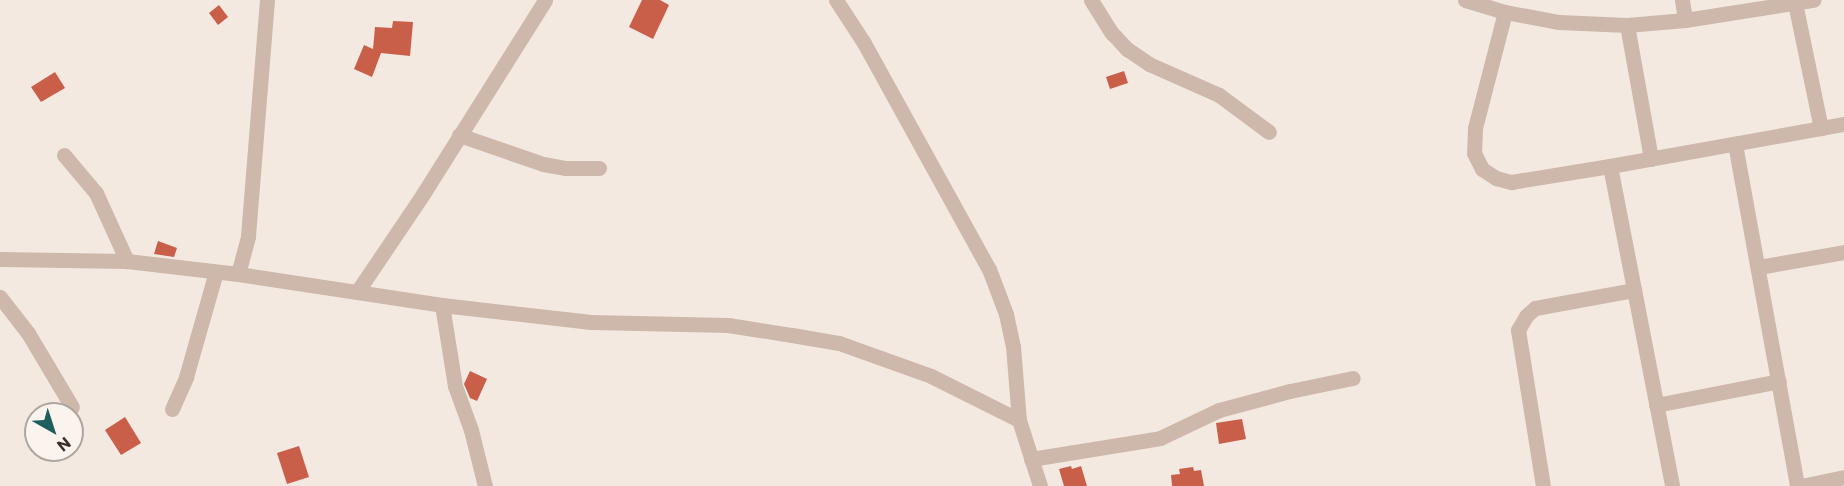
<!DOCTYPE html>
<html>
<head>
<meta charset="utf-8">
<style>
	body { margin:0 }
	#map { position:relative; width:1844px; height:486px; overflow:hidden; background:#f4e9e1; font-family:Commissioner,sans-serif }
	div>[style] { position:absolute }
	.building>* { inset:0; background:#c95e49 }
	.minor>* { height:15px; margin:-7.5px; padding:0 7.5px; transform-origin:7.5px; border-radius:7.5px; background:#cdb8ab }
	span { translate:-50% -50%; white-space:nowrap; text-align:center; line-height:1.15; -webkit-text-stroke:4.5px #fbf4ee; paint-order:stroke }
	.north { position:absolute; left:24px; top:402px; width:60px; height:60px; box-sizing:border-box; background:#fbf4ee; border:2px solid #aea5a0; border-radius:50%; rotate:141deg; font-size:16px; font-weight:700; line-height:24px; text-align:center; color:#3b2e2b }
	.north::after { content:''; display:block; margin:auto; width:21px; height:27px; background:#1e5e5d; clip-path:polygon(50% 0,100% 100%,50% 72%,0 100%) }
</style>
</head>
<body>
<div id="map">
	<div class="building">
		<i style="clip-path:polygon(642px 0,660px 0,669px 5px,653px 39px,629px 27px)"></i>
		<i style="clip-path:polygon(219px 5px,228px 17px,218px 25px,209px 13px)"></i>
		<i style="clip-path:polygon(393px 21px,413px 22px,410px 56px,381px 53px,372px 77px,354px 69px,364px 45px,373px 49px,375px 27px,392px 28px)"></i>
		<i style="clip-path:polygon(1124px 71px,1128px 83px,1110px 89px,1106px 77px)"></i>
		<i style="clip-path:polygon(55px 72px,65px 88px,41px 102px,31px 87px)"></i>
		<i style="clip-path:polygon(158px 241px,177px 248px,174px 257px,154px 254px)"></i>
		<i style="clip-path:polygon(470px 371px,487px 379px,477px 401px,470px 398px,464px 384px)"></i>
		<i style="clip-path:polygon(125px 417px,141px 443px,121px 455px,105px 430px)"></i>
		<i style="clip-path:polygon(1242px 419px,1246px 439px,1219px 444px,1216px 423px)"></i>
		<i style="clip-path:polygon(299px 446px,309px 477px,287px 484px,277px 453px)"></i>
		<i style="clip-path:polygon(1071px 466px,1072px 469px,1081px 466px,1087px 486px,1064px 486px,1059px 469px)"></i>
		<i style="clip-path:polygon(1193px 467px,1194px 471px,1201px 470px,1204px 486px,1172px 486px,1171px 475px,1180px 474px,1179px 469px)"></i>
	</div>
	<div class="minor">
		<i style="left:836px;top:0;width:51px;rotate:56.9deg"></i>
		<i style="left:864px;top:43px;width:258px;rotate:61.1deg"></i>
		<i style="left:989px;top:269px;width:48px;rotate:69.3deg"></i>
		<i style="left:1006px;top:314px;width:33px;rotate:78deg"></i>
		<i style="left:1013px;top:346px;width:74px;rotate:85.4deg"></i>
		<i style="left:1019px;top:420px;width:69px;rotate:72.3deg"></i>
		<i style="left:1091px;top:0;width:39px;rotate:58deg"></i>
		<i style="left:1112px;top:33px;width:22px;rotate:47deg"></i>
		<i style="left:1127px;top:49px;width:27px;rotate:34deg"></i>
		<i style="left:1149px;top:64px;width:77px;rotate:23.9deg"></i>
		<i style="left:1219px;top:95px;width:62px;rotate:36.5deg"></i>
		<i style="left:1465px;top:0;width:42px;rotate:16.7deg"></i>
		<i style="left:1505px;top:12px;width:55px;rotate:10.5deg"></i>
		<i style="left:1559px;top:22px;width:68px;rotate:2.5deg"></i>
		<i style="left:1627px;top:25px;width:58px;rotate:-4.9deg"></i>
		<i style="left:1685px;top:20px;width:130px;rotate:-8.9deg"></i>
		<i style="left:1682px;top:0;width:20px;rotate:81deg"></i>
		<i style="left:1795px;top:3px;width:128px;rotate:78.3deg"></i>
		<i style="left:1505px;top:12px;width:120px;rotate:104.5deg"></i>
		<i style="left:1475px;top:128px;width:25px;rotate:92deg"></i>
		<i style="left:1474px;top:153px;width:18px;rotate:63deg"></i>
		<i style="left:1482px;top:169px;width:17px;rotate:33deg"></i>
		<i style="left:1496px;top:178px;width:16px;rotate:15deg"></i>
		<i style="left:1511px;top:182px;width:100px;rotate:-9.2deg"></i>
		<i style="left:1610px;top:166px;width:238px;rotate:-10.2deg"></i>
		<i style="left:1627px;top:25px;width:136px;rotate:79.8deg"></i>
		<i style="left:459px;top:135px;width:89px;rotate:19deg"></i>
		<i style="left:543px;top:164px;width:22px;rotate:10deg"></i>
		<i style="left:565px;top:168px;width:34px"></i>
		<i style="left:1735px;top:144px;width:348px;rotate:79.7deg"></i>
		<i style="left:64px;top:155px;width:50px;rotate:49.9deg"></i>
		<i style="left:96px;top:193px;width:75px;rotate:65.5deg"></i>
		<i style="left:1610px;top:166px;width:326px;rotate:79deg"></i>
		<i style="left:0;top:259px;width:127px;rotate:0.9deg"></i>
		<i style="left:127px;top:261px;width:112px;rotate:6.7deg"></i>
		<i style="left:238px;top:274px;width:206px;rotate:8.6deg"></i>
		<i style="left:442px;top:305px;width:150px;rotate:6.5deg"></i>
		<i style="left:591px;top:322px;width:137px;rotate:1.3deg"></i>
		<i style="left:728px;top:325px;width:65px;rotate:8.9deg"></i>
		<i style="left:792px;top:335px;width:48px;rotate:9.7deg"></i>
		<i style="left:839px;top:343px;width:98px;rotate:19.7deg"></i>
		<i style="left:931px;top:376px;width:98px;rotate:26.6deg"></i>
		<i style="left:1759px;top:267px;width:86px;rotate:-10deg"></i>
		<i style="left:238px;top:274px;width:39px;rotate:-75deg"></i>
		<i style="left:248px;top:236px;width:237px;rotate:-85.4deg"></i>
		<i style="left:357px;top:292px;width:118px;rotate:-56deg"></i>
		<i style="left:423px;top:194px;width:229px;rotate:-57.8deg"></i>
		<i style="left:0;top:297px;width:46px;rotate:52.1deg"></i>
		<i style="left:28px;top:333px;width:86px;rotate:59.3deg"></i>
		<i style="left:442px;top:305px;width:82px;rotate:80.9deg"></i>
		<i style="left:455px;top:386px;width:47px;rotate:70deg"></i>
		<i style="left:471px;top:430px;width:58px;rotate:76deg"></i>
		<i style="left:1656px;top:405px;width:125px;rotate:-11deg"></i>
		<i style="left:172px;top:409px;width:35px;rotate:-66deg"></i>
		<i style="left:186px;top:377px;width:109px;rotate:-74.1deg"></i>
		<i style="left:1031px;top:459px;width:131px;rotate:-9.2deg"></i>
		<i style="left:1160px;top:438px;width:65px;rotate:-25.4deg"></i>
		<i style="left:1219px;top:410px;width:73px;rotate:-15deg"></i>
		<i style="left:1290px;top:391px;width:64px;rotate:-11.7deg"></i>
		<i style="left:1543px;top:486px;width:158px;rotate:-99.1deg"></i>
		<i style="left:1518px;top:330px;width:16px;rotate:-60deg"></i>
		<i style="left:1526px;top:316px;width:12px;rotate:-42deg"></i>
		<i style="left:1535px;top:308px;width:101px;rotate:-10.3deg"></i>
		<i style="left:1801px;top:486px;width:44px;rotate:-11.8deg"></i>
	</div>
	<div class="north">N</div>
</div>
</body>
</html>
